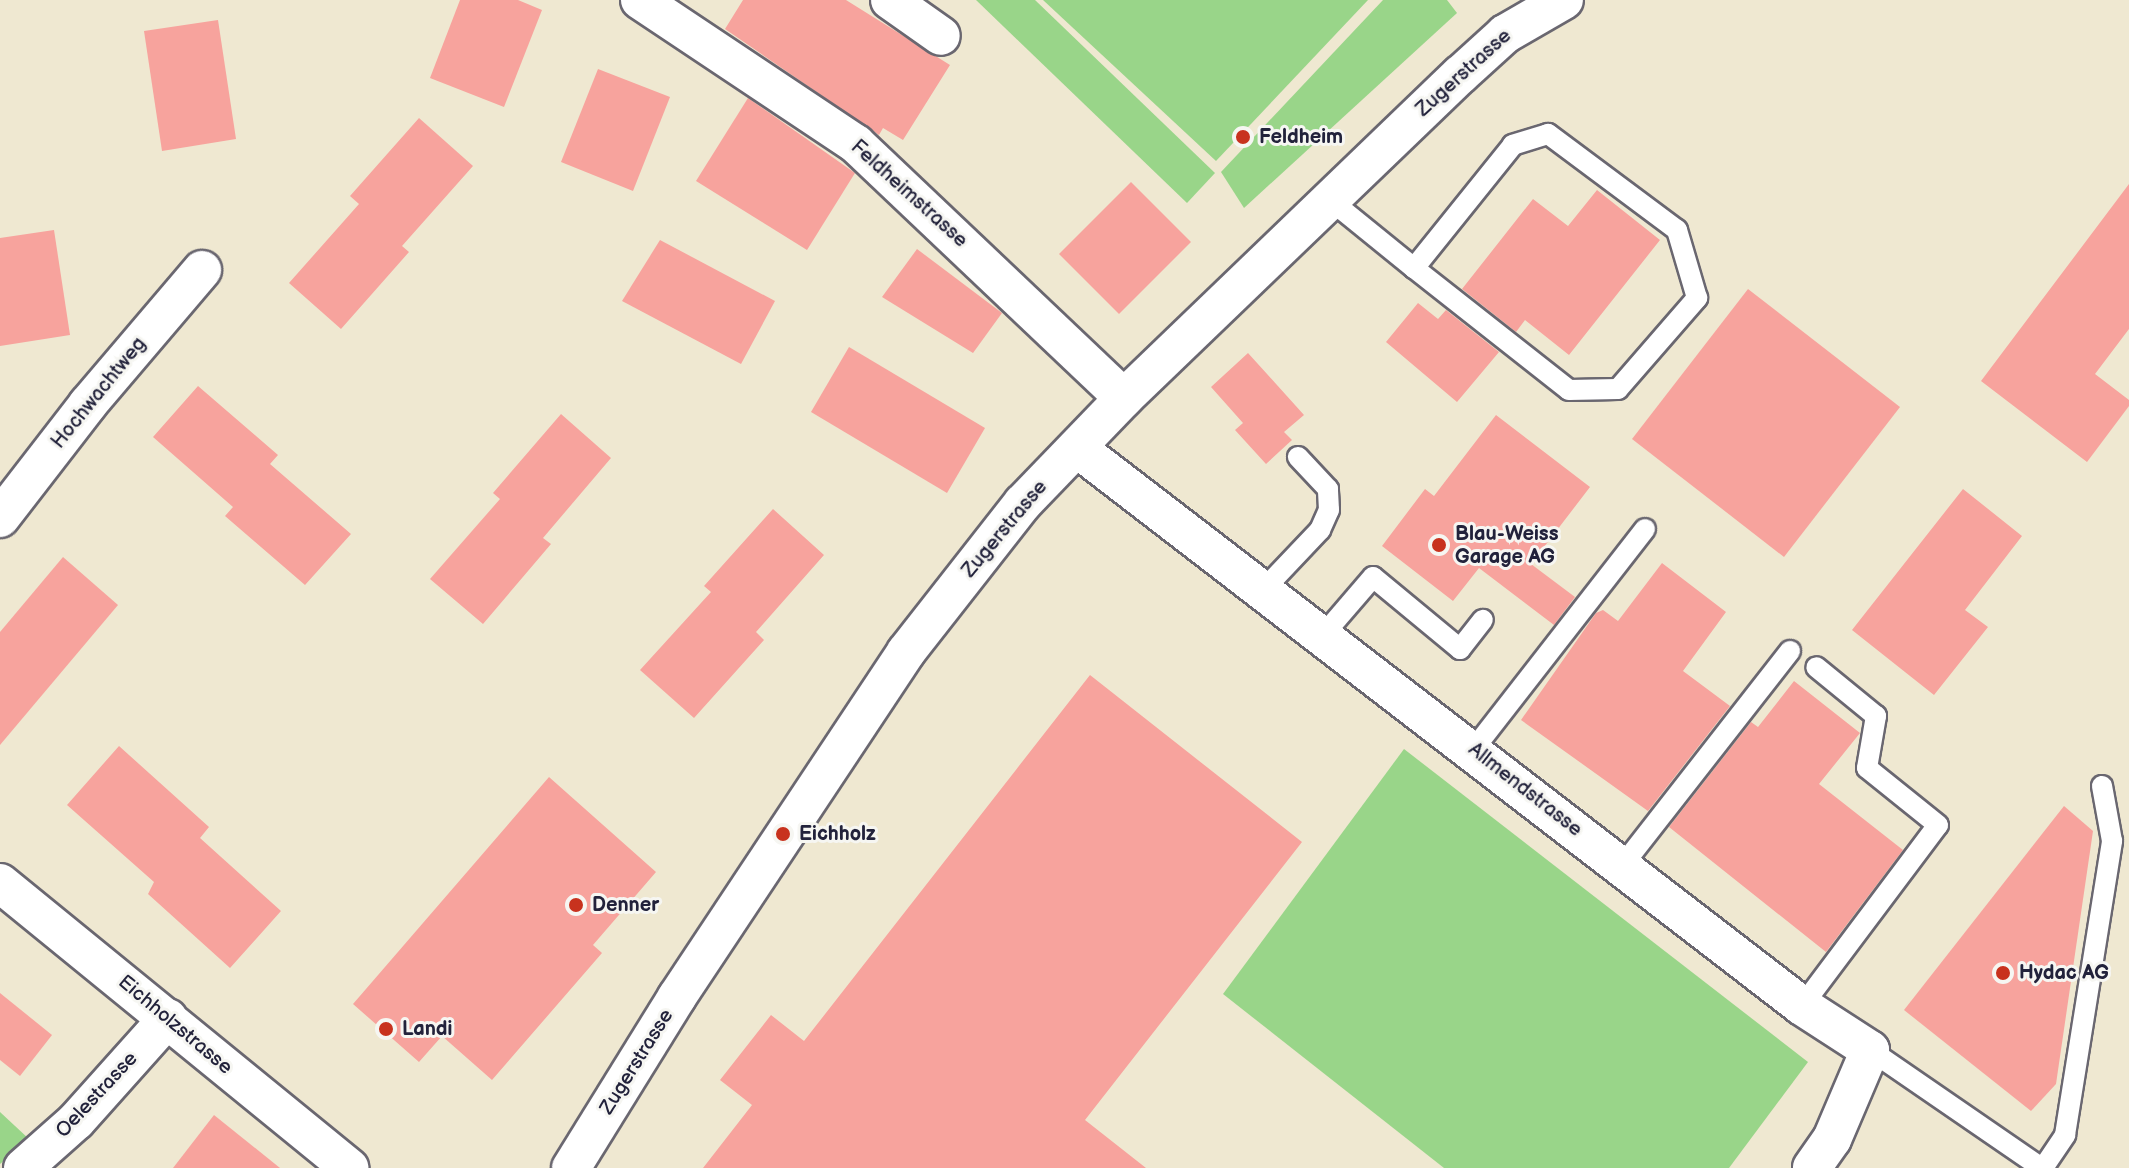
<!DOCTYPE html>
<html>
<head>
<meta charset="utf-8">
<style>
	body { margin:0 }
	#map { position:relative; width:2129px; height:1168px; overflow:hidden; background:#efe8d1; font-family:"Balsamiq Sans",sans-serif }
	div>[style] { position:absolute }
	.green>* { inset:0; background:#99d589 }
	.building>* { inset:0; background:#f7a39d }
	.roads { filter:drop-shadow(2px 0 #6a6770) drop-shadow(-2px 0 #6a6770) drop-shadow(0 2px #6a6770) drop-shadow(0 -2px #6a6770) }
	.lane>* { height:20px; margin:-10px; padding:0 10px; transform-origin:10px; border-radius:10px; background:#fff }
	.street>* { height:38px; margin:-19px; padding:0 19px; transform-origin:19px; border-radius:19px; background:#fff }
	.dots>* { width:22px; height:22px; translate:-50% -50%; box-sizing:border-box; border:4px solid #f6f6f2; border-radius:50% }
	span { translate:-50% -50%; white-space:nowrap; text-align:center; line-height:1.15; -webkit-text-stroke:6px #f6f6f2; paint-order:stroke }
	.street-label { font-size:20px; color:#22223b }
	.poi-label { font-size:20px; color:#22223b; font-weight:700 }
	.left { translate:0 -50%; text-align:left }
</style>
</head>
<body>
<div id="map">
	<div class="green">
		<i style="clip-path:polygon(976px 0,1035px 0,1215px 173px,1187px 203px)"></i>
		<i style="clip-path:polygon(1043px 0,1368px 0,1216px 161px)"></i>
		<i style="clip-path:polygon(1383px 0,1447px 0,1457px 13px,1244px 208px,1221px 172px)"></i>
		<i style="clip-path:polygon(1404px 749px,1808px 1062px,1729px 1168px,1444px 1168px,1223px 994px)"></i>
		<i style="clip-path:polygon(0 1112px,29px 1139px,0 1164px)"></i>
	</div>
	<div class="building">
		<i style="clip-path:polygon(460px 0,518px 0,542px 10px,504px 107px,430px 78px)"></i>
		<i style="clip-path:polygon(743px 0,846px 0,950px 65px,903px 140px,883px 128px,879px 135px,725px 29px)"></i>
		<i style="clip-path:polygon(218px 20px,236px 139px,162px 151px,144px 31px)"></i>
		<i style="clip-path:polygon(598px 69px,670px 97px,633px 191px,561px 162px)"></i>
		<i style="clip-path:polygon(748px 98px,855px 173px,807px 250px,696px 181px)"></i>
		<i style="clip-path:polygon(419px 118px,473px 166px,402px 246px,409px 252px,341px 329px,289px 283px,359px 204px,350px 196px)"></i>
		<i style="clip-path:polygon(1131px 182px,1191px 242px,1119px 314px,1059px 254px)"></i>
		<i style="clip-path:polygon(2129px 184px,2129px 329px,2095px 374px,2129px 400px,2129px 406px,2087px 462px,1981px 381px)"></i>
		<i style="clip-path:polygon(1597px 190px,1660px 240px,1569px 355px,1525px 320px,1516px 332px,1462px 289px,1533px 199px,1568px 226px)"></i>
		<i style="clip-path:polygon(54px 230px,70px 335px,0 346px,0 238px)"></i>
		<i style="clip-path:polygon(660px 240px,775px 301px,741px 364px,622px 301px)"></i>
		<i style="clip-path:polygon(917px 249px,1002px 313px,973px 353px,882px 297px)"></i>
		<i style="clip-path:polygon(1748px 289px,1900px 407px,1784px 557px,1632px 439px)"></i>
		<i style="clip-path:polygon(1418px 303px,1438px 319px,1446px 310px,1499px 352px,1457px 402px,1386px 342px)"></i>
		<i style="clip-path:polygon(849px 347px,985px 428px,947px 493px,811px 412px)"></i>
		<i style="clip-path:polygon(1248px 353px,1304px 415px,1284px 432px,1292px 440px,1266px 464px,1235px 430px,1243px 423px,1211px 387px)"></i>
		<i style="clip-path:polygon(198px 386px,278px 455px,270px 464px,351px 534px,305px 585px,225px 516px,233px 507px,153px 437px)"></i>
		<i style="clip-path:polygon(561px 414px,611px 458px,543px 538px,551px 544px,483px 624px,430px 579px,500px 499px,493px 493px)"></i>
		<i style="clip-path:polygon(1496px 415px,1590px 487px,1531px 564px,1575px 597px,1554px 625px,1479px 568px,1453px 601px,1382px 546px,1425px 489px,1434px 496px)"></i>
		<i style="clip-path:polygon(1963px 489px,2022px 536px,1965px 610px,1988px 627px,1934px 695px,1852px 630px)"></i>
		<i style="clip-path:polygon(773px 509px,824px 555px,756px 632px,764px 640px,694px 718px,640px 670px,711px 592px,704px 586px)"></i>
		<i style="clip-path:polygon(63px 557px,118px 605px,0 745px,0 632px)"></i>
		<i style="clip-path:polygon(1662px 563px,1726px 612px,1683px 671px,1730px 706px,1648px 811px,1521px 720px,1596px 613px,1603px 610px,1618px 621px)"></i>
		<i style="clip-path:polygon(1090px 675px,1302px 842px,1085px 1120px,1146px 1168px,703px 1168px,752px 1105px,720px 1080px,771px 1015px,804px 1041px)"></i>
		<i style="clip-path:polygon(1794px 681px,1860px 733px,1819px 784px,1903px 850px,1826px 952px,1669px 827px,1751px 722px,1758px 727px)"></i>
		<i style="clip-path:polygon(119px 746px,209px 827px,200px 838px,281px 911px,230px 968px,148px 894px,154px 882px,67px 805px)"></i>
		<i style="clip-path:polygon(549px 777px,656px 872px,593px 945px,602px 953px,492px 1080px,442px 1036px,419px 1062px,353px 1004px)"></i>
		<i style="clip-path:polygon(2064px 806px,2093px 831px,2056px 1084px,2031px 1111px,1904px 1010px)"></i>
		<i style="clip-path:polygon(0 993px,52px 1035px,20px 1076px,0 1060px)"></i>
		<i style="clip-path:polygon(214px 1115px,280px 1168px,173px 1168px)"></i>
	</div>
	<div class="roads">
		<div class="lane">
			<i style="left:1329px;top:199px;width:109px;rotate:39.1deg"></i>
			<i style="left:1414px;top:268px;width:197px;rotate:38.2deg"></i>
			<i style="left:1569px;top:390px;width:49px;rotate:-1.2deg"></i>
			<i style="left:1618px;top:389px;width:121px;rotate:-49deg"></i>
			<i style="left:1697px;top:298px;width:71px;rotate:-106.4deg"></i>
			<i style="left:1677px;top:230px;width:161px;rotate:-143.3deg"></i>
			<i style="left:1548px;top:134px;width:37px;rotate:163deg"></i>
			<i style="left:1513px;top:145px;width:158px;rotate:128.8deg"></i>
			<i style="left:1265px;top:588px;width:80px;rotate:-46.5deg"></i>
			<i style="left:1320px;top:530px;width:22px;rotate:-66deg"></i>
			<i style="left:1329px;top:510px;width:21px;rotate:-93deg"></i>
			<i style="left:1328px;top:489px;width:44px;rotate:-133.2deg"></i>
			<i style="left:1324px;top:634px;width:75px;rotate:-49.3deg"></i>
			<i style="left:1373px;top:577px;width:113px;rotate:39.6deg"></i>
			<i style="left:1460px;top:649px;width:37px;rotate:-52deg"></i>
			<i style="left:1473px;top:750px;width:280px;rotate:-52.1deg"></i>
			<i style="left:1622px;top:866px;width:273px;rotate:-52deg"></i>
			<i style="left:1802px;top:1006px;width:226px;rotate:-53.1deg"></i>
			<i style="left:1938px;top:825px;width:91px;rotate:-141.2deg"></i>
			<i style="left:1867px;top:768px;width:53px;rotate:-80.2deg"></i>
			<i style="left:1876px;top:716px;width:77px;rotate:-140.8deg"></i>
			<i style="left:1870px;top:1050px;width:209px;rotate:34.5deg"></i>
			<i style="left:2043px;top:1168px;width:40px;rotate:-56deg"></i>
			<i style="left:2065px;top:1135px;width:298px;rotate:-80.9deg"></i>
			<i style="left:2112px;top:841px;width:56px;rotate:-100.3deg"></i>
		</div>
		<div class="street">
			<i style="left:640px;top:0;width:260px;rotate:33.7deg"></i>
			<i style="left:856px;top:144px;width:369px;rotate:43.5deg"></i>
			<i style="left:890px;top:0;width:62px;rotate:35.2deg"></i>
			<i style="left:1077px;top:448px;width:915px;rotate:37.58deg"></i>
			<i style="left:1802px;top:1006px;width:81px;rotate:32.9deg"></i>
			<i style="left:1870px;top:1050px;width:97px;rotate:113.1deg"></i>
			<i style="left:1832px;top:1139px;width:35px;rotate:125deg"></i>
			<i style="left:0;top:518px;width:144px;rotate:-52.3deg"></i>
			<i style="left:88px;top:404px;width:176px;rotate:-49.6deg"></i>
			<i style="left:0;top:883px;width:451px;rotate:39.2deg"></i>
			<i style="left:23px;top:1168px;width:71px;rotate:-41.6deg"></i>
			<i style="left:76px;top:1121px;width:138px;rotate:-48.2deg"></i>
			<i style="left:571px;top:1168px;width:201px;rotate:-58.2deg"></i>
			<i style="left:677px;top:997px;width:414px;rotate:-56.4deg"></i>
			<i style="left:906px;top:652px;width:189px;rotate:-51.9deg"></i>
			<i style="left:1023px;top:503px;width:146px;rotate:-46.1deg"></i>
			<i style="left:1124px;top:398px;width:466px;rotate:-43.9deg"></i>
			<i style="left:1460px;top:75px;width:61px;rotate:-42.3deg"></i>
			<i style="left:1505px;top:34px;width:68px;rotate:-30deg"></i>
		</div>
	</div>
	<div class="dots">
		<i style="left:1243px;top:137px;background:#c8321e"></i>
		<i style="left:1439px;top:545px;background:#c8321e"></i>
		<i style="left:783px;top:834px;background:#c8321e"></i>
		<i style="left:576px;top:905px;background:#c8321e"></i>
		<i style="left:2003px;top:973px;background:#c8321e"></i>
		<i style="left:386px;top:1029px;background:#c8321e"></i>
	</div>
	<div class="street-label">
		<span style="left:1464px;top:73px;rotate:-42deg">Zugerstrasse</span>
		<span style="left:909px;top:194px;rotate:42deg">Feldheimstrasse</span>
		<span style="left:99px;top:393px;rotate:-51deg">Hochwachtweg</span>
		<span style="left:1005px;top:529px;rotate:-50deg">Zugerstrasse</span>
		<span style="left:1525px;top:790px;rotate:38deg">Allmendstrasse</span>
		<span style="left:175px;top:1025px;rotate:40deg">Eichholzstrasse</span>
		<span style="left:637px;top:1062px;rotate:-58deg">Zugerstrasse</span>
		<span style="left:97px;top:1095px;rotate:-47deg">Oelestrasse</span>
	</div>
	<div class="poi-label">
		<span class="left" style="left:1259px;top:137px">Feldheim</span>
		<span class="left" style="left:1455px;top:546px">Blau-Weiss<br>Garage AG</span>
		<span class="left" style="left:799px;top:834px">Eichholz</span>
		<span class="left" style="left:592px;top:905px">Denner</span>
		<span class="left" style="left:2019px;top:973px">Hydac AG</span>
		<span class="left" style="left:402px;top:1029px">Landi</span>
	</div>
</div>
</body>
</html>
